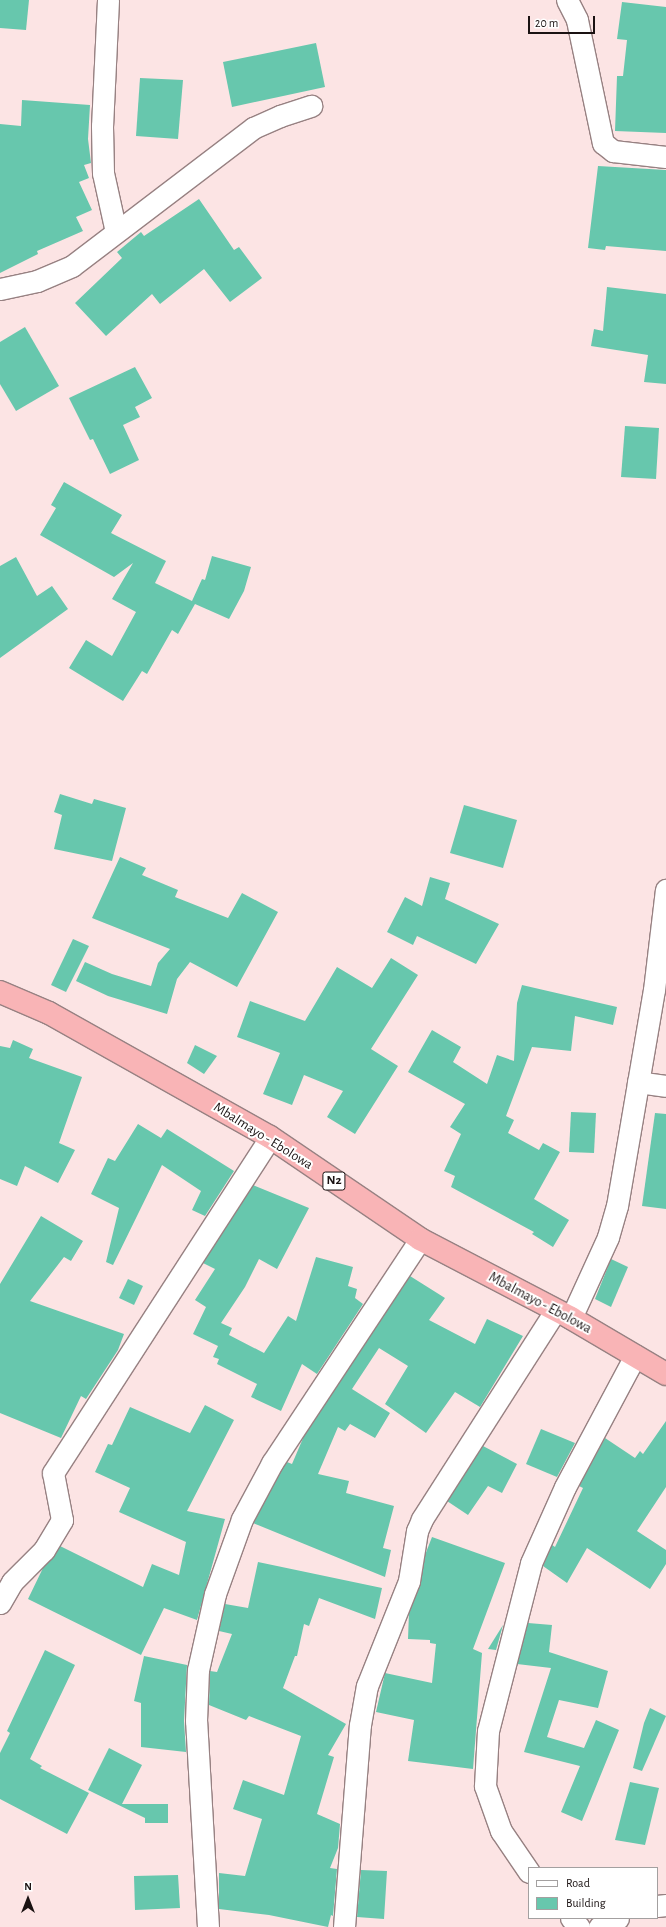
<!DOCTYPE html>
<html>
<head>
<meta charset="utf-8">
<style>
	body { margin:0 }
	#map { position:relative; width:666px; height:1927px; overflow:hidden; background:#fce4e4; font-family:"Alegreya Sans",sans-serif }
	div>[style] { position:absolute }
	.building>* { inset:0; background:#67c7ad }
	.roads { filter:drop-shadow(1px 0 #978182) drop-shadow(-1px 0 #978182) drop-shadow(0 1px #978182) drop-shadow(0 -1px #978182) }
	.street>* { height:21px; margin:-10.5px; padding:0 10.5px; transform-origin:10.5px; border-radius:10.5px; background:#fff }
	.highway>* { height:22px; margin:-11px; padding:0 11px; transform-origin:11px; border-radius:11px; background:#f9b4b6 }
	span { translate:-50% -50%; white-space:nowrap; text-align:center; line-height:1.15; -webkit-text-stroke:4px #fff; paint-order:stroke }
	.shield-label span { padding:1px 3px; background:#fff; border:1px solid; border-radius:3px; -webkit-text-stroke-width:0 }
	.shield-label { font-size:13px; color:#1a1212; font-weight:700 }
	.street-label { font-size:14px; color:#1a1212 }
	.legend { position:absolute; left:528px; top:1867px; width:130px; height:52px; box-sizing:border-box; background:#fff; border:1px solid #a3a0a0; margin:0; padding:5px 7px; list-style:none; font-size:12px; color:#1a1212 }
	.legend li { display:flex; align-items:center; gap:8px; height:20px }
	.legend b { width:20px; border:1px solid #a3a0a0 }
	.north { position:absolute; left:8px; top:1879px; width:40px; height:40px; -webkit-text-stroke:3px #fff; paint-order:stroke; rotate:0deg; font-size:11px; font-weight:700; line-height:16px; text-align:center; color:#1a1212 }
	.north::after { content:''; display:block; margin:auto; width:14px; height:18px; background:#1a1212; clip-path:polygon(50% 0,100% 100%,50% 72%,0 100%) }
	.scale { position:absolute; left:528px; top:16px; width:67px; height:18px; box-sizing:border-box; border:2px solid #1a1212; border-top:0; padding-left:5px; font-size:12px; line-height:14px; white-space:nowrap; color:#1a1212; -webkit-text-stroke:3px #fff; paint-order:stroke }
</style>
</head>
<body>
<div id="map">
	<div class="building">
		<i style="clip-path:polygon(0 0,29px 0,26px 30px,0 28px)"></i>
		<i style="clip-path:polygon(622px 2px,666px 7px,666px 133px,615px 131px,617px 76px,623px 76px,627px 40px,617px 39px)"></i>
		<i style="clip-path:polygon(316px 43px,325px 87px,232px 107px,223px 62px)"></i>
		<i style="clip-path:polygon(140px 78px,183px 80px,178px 139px,136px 136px)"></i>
		<i style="clip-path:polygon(22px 100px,90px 105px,88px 139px,91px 163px,84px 165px,89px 178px,79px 182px,92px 210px,76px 217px,83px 231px,37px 251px,38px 254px,0 273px,0 124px,21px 126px)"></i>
		<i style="clip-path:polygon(598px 166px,666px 170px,666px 251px,606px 246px,605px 250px,588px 248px)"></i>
		<i style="clip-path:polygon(199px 199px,234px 250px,239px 247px,262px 278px,230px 302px,204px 269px,160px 304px,152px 294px,106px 336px,75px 303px,122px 258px,117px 252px,141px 232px,144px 236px)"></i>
		<i style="clip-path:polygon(607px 287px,666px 294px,666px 384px,644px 382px,648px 355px,591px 346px,594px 329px,603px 331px)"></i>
		<i style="clip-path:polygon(25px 327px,59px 386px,16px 411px,0 384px,0 342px)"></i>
		<i style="clip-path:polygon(135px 367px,152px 398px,135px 407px,140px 417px,123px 425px,139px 460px,110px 474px,93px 439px,90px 440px,69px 398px)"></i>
		<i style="clip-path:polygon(625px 426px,659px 428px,656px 479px,621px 477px)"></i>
		<i style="clip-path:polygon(64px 482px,122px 515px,111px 533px,166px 561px,155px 583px,192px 601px,202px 579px,205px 580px,212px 556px,251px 567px,244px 591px,229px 619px,195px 604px,178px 634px,172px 630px,147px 674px,142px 671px,123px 701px,69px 668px,86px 640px,112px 656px,136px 612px,112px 599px,133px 563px,114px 577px,40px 535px,56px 508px,51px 505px)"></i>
		<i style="clip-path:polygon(16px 557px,37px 596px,52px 586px,68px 609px,0 658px,0 566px)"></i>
		<i style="clip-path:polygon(60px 794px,92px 804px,94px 799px,126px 808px,112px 861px,54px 849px,62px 815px,54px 812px)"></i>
		<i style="clip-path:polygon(464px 805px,517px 820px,503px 868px,450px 853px)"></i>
		<i style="clip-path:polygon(120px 857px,146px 868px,142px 875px,178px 890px,175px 897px,228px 918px,242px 893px,278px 912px,237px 987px,190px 962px,177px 979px,167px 1014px,108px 996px,76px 981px,85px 962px,112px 974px,151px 986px,158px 963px,170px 949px,92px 918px)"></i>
		<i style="clip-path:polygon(430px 877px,450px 883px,445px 899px,499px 924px,476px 964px,417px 936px,413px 945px,387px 932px,405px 897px,422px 906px)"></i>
		<i style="clip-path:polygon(73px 939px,89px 946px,66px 992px,51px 985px)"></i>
		<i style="clip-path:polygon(391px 958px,418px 975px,371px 1049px,398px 1066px,355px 1134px,327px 1117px,343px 1091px,304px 1075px,292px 1105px,263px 1094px,280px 1053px,237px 1037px,250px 1001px,305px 1021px,337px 967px,372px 988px)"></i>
		<i style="clip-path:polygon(522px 985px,617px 1007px,613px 1025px,575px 1016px,571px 1051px,532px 1047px,506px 1116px,514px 1120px,508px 1133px,539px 1150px,543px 1143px,560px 1152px,534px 1199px,569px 1220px,553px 1247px,532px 1234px,534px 1232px,451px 1187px,455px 1176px,444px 1171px,461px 1134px,450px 1127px,465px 1104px,408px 1072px,432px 1030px,461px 1047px,453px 1062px,487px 1084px,497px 1055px,514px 1061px,517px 1003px)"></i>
		<i style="clip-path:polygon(13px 1040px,33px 1049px,29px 1058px,82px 1077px,59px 1143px,75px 1150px,58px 1183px,25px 1166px,17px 1186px,0 1179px,0 1046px,10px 1048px)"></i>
		<i style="clip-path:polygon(195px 1045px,217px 1056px,204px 1074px,187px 1063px)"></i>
		<i style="clip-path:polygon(571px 1112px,596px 1113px,594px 1153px,569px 1152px)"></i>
		<i style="clip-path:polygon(655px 1113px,666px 1114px,666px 1209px,642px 1206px)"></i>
		<i style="clip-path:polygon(138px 1124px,161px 1138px,167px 1129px,234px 1171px,205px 1216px,192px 1210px,201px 1191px,162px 1165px,113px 1265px,106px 1262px,119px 1208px,91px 1194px,108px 1158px,115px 1161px)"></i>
		<i style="clip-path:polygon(253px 1185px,309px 1208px,277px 1269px,259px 1259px,245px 1287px,221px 1323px,232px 1328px,229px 1335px,264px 1353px,288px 1316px,296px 1321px,316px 1257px,353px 1267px,348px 1286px,357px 1289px,355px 1298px,363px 1304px,317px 1374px,302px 1364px,281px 1411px,251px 1397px,257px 1384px,217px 1364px,219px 1359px,213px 1357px,218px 1346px,193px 1334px,206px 1307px,195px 1300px,215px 1269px,203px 1263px)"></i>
		<i style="clip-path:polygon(41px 1216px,83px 1241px,71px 1261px,64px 1257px,30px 1301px,124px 1334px,118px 1350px,86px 1399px,81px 1396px,61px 1438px,0 1413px,0 1284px)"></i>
		<i style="clip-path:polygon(611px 1259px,628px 1267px,611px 1307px,595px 1299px)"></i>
		<i style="clip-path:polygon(410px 1276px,445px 1298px,429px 1320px,475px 1344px,487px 1319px,523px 1336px,480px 1407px,455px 1392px,426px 1433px,385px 1404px,408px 1366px,379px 1348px,352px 1389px,390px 1413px,375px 1438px,350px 1424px,345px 1431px,338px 1427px,318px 1474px,349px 1481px,346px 1493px,394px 1506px,383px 1548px,391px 1550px,385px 1577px,253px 1523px,282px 1469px,287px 1462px,292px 1464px,304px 1436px)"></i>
		<i style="clip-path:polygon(128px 1279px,143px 1286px,134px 1305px,119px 1298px)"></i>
		<i style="clip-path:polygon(205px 1405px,234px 1420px,187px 1511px,225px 1519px,197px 1620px,164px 1608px,141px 1655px,28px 1599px,43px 1568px,60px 1546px,143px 1587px,152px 1564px,179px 1575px,186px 1542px,119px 1512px,130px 1488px,95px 1472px,108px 1444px,112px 1445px,130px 1407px,190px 1433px)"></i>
		<i style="clip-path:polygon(666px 1421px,666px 1487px,637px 1531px,666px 1550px,666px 1564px,650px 1589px,587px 1548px,567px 1583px,543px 1566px,552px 1545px,555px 1547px,583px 1488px,579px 1486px,605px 1438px,635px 1458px,640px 1451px,643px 1454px)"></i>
		<i style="clip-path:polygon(541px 1429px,575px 1443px,557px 1477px,526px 1464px)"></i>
		<i style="clip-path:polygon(483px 1446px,517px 1464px,502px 1493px,488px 1486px,468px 1515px,447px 1501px)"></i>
		<i style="clip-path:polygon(432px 1537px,505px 1563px,473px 1649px,482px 1653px,473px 1769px,408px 1761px,414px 1720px,376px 1712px,385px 1673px,432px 1683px,436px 1644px,430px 1643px,430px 1640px,408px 1639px,409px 1612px,420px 1585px,425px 1555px)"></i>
		<i style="clip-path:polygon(258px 1562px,382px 1588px,375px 1619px,319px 1598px,309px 1626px,304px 1624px,297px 1656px,295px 1656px,283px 1688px,346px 1724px,328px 1755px,334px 1757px,317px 1814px,340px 1824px,338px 1848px,330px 1868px,337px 1869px,333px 1916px,331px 1915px,328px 1927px,269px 1915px,219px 1909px,219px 1873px,245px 1876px,262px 1819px,233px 1809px,243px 1780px,284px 1795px,301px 1736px,249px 1716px,246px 1720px,209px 1705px,210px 1671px,217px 1672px,232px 1634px,219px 1631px,225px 1604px,248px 1608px)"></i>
		<i style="clip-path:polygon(528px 1623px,552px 1625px,549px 1652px,608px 1671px,598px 1708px,559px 1700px,547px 1737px,584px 1748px,596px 1720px,619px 1730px,582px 1821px,561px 1812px,580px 1766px,524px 1752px,551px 1668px,517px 1664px)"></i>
		<i style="clip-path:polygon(503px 1625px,496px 1650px,488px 1649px)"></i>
		<i style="clip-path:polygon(45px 1650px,75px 1665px,30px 1759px,42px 1766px,40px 1768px,89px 1793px,67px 1834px,0 1799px,0 1753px,10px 1733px,7px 1731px)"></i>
		<i style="clip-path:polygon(144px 1656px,187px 1665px,184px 1721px,186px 1752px,141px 1747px,141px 1703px,134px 1701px)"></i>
		<i style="clip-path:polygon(650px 1708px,666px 1716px,642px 1771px,633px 1768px,644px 1723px)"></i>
		<i style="clip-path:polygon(109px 1748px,142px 1765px,122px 1804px,168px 1804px,168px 1823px,145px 1823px,145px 1818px,88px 1790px)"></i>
		<i style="clip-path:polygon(630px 1782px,659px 1788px,645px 1845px,615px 1840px)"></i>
		<i style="clip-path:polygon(361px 1870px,387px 1871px,384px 1919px,357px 1917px)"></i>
		<i style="clip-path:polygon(178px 1875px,180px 1908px,135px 1910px,134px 1876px)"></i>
	</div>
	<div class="roads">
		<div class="street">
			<i style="left:108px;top:0;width:126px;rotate:92.7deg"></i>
			<i style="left:102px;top:126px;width:47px;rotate:88.8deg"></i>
			<i style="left:103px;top:173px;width:60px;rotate:77.6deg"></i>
			<i style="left:567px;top:0;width:22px;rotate:63deg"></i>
			<i style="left:577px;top:20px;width:126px;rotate:78.1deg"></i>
			<i style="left:603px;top:143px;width:13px;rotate:39deg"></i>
			<i style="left:613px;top:151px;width:53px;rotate:6.5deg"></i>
			<i style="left:0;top:289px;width:38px;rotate:-12deg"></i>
			<i style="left:37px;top:281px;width:38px;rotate:-23deg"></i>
			<i style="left:72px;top:266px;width:228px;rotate:-37.3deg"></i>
			<i style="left:253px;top:128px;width:30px;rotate:-24deg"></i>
			<i style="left:280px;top:116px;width:33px;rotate:-18deg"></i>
			<i style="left:638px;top:1082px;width:28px;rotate:8deg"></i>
			<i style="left:571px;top:1318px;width:89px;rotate:-65.4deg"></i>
			<i style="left:608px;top:1237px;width:32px;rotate:-74deg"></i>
			<i style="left:617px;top:1206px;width:219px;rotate:-80.3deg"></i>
			<i style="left:654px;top:990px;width:101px;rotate:-83.2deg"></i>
			<i style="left:0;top:1603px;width:24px;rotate:-60deg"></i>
			<i style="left:12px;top:1582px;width:45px;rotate:-45deg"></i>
			<i style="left:44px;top:1550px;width:35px;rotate:-59deg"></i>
			<i style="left:62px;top:1520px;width:48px;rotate:-100.8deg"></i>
			<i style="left:53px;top:1473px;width:400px;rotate:-57.1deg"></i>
			<i style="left:529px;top:1872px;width:50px;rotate:-124.3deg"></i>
			<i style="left:501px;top:1831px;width:48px;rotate:-109.6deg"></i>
			<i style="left:485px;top:1786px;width:55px;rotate:-86.9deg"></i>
			<i style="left:488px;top:1731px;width:173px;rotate:-75.6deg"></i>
			<i style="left:531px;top:1563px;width:83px;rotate:-65.9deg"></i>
			<i style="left:565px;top:1487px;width:149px;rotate:-61.9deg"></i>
			<i style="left:657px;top:1906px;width:9px;rotate:-6deg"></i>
			<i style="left:571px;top:1918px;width:12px;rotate:48deg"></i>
			<i style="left:208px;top:1927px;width:206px;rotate:-93.3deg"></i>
			<i style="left:196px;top:1721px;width:51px;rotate:-87.8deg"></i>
			<i style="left:198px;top:1670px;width:78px;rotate:-77.4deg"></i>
			<i style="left:215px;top:1594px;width:80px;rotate:-70.2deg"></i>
			<i style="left:242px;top:1519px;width:64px;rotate:-61.8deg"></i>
			<i style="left:272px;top:1463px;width:268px;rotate:-56.5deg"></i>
			<i style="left:344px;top:1927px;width:203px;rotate:-85.5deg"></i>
			<i style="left:360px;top:1725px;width:40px;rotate:-80deg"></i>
			<i style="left:367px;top:1686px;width:113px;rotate:-68.2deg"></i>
			<i style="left:409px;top:1581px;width:51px;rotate:-80.9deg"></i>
			<i style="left:417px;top:1531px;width:13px;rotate:-67deg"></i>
			<i style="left:422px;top:1519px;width:247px;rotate:-57.4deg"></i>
			<i style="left:599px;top:1927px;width:21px;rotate:-25deg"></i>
		</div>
		<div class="highway">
			<i style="left:0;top:992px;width:53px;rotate:23.2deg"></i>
			<i style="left:49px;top:1013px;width:253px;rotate:29.3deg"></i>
			<i style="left:270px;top:1137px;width:181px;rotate:34.2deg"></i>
			<i style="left:420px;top:1239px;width:170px;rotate:27.6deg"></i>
			<i style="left:571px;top:1318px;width:110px;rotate:30.5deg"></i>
		</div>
	</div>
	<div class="shield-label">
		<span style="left:334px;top:1181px">N2</span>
	</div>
	<div class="street-label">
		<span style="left:263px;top:1136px;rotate:32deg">Mbalmayo - Ebolowa</span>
		<span style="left:540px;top:1303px;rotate:28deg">Mbalmayo - Ebolowa</span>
	</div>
	<ul class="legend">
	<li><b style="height:5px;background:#fff"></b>Road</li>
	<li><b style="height:11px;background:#67c7ad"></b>Building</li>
	</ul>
	<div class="north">N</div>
	<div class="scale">20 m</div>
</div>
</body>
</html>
